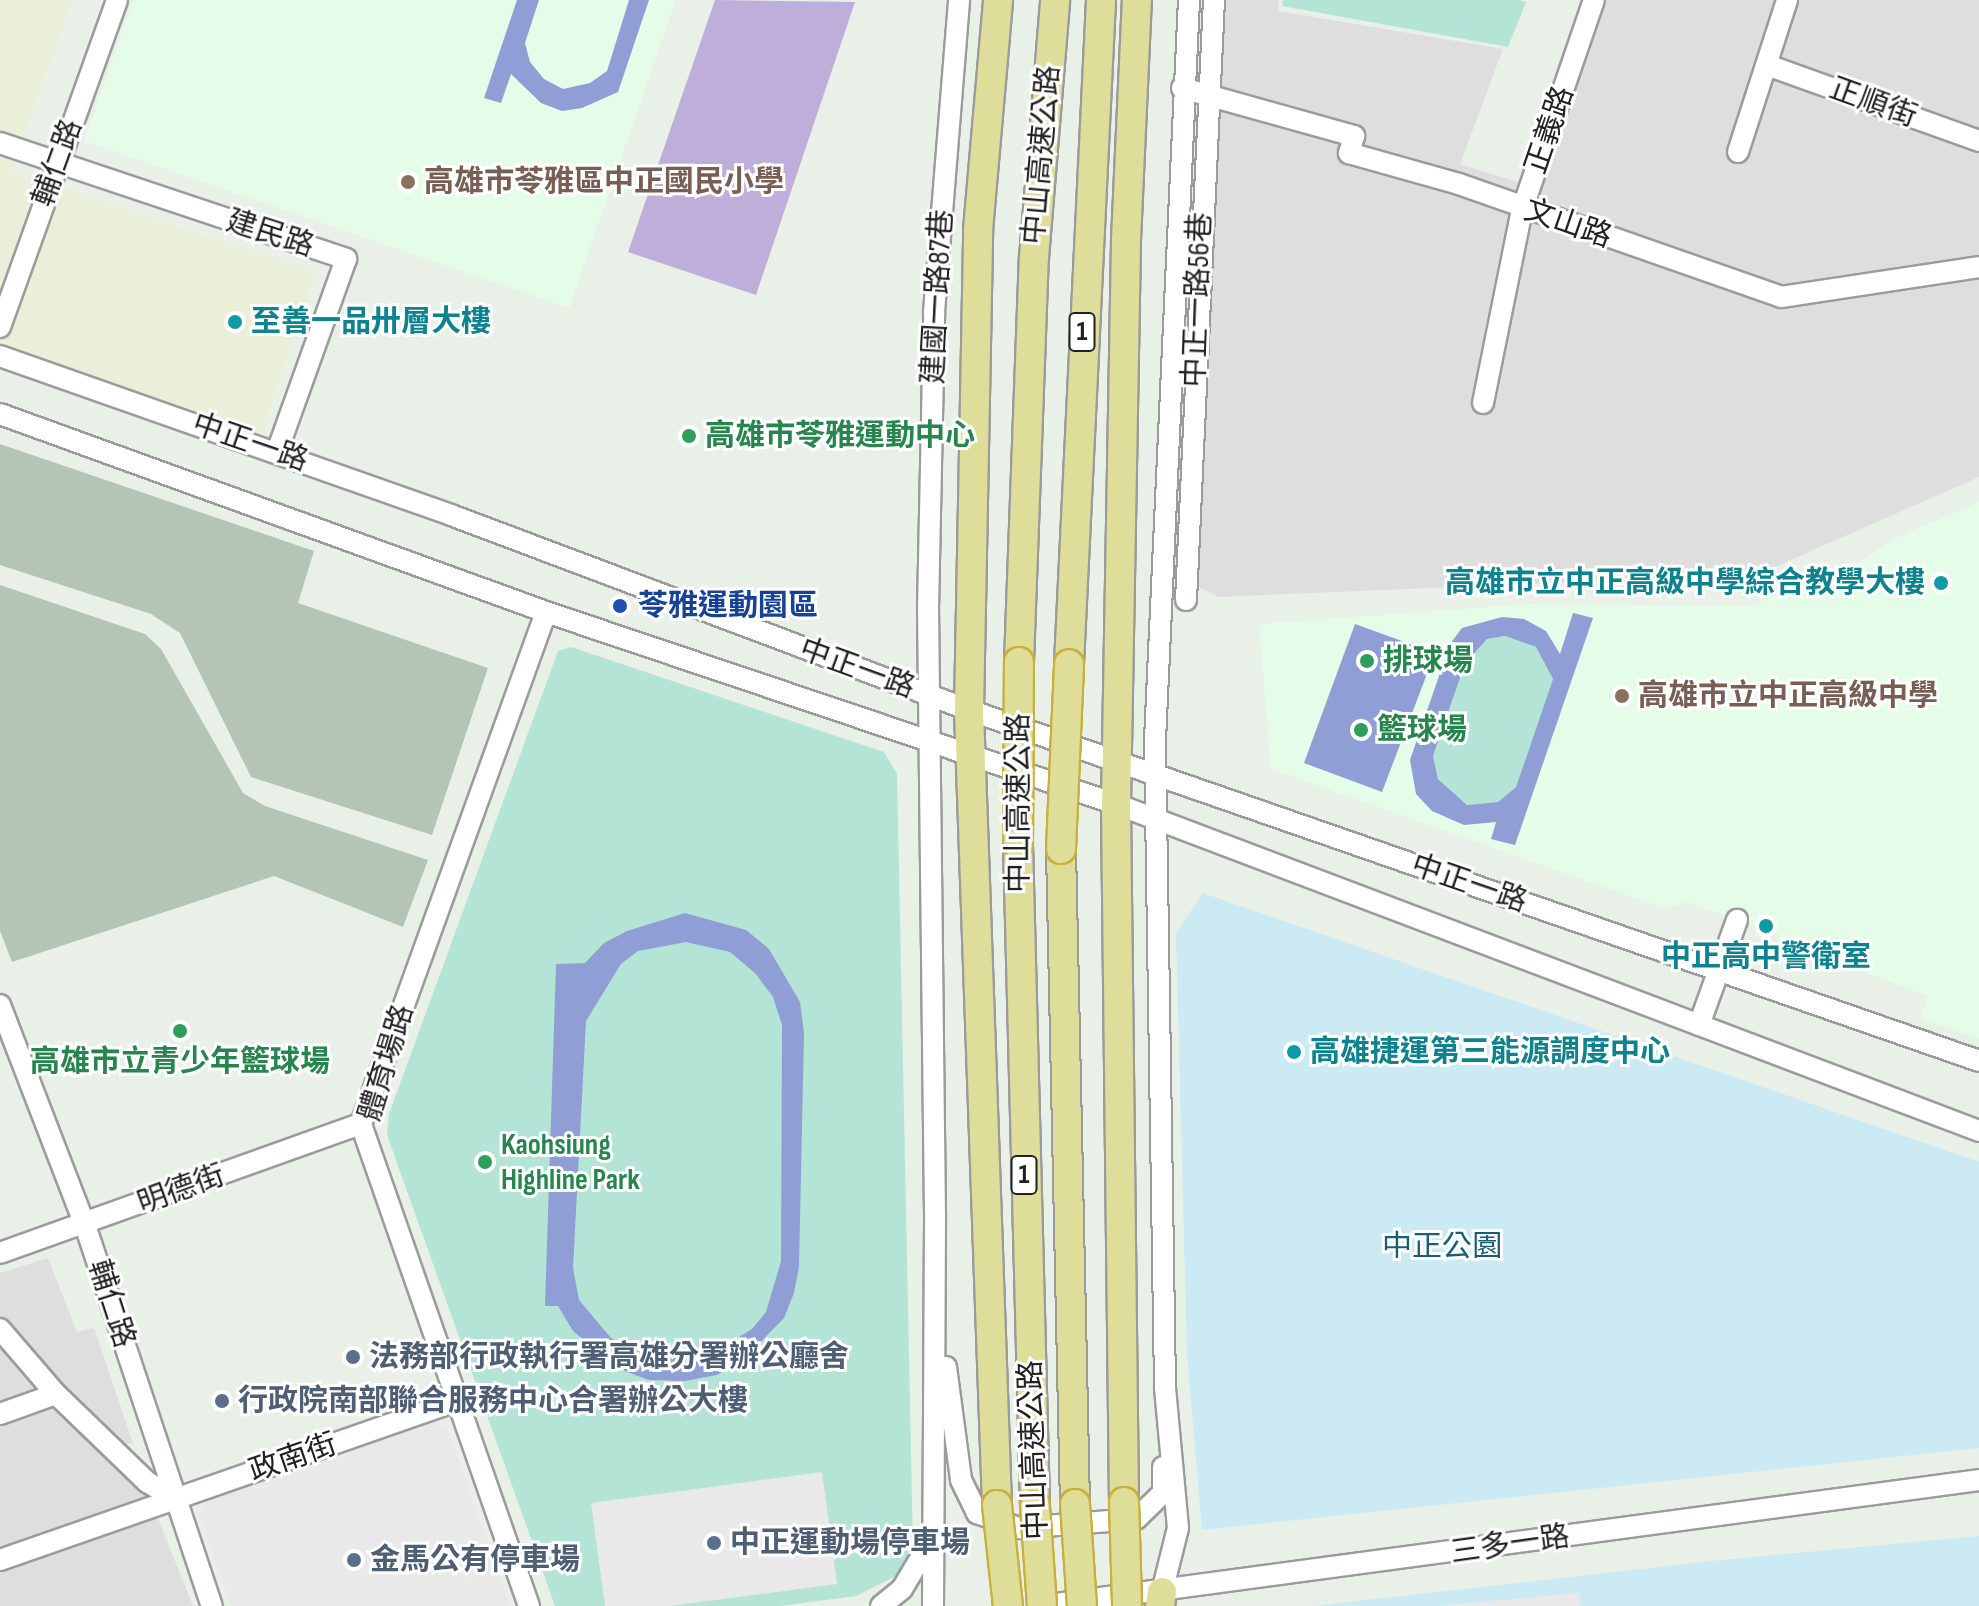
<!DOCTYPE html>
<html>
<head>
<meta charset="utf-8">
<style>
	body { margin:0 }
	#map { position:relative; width:1979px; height:1606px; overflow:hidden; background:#e9f0e8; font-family:"Sofia Sans Condensed","Noto Sans TC",sans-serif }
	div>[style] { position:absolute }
	.residential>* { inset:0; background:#dedede }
	.commercial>* { inset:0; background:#eaefda }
	.education>* { inset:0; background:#e5fce9 }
	.construction>* { inset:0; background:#b4c4b7 }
	.grass>* { inset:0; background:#b4e4d5 }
	.park>* { inset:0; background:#cbeaf4 }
	.pitch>* { inset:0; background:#8f9fd6 }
	.parking>* { inset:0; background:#e9e9e9 }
	.water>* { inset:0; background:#beaed9 }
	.roads { filter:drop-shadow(2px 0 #9b9b9b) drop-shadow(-2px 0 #9b9b9b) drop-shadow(0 2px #9b9b9b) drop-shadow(0 -2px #9b9b9b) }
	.minor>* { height:20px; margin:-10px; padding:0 10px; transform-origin:10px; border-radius:10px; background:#fff }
	.highway>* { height:28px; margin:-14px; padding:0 14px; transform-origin:14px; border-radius:14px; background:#dedd99 }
	.bridges { filter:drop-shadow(2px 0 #c9b03a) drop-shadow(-2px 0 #c9b03a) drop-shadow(0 2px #c9b03a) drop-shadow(0 -2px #c9b03a) }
	.highway-bridge>* { height:28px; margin:-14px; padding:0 14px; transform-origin:14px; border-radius:14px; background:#dedd99 }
	.dots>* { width:22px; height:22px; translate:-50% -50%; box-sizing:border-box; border:4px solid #fff; border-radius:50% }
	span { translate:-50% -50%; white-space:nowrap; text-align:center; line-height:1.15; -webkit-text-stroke:6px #fff; paint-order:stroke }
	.shield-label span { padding:2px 6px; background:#fff; border:2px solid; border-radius:6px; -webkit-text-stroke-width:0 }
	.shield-label { font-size:28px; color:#212121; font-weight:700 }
	.street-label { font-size:30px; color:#212121 }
	.education-label { font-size:30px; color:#785e54; font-weight:700 }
	.left { translate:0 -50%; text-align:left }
	.culture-label { font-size:30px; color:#0d838f; font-weight:700 }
	.right { translate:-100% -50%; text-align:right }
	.leisure-label { font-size:30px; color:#27864d; font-weight:700 }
	.transit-label { font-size:30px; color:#164399; font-weight:700 }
	.park-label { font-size:30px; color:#185e75 }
	.service-label { font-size:30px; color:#4e5e75; font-weight:700 }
</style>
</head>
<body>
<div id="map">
	<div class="residential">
		<i style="clip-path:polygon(1226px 0,1279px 0,1278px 11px,1503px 49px,1460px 164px,1523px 184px,1587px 0,1979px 0,1979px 477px,1759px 574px,1219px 597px,1192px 584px)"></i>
		<i style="clip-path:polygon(48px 1258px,77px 1332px,94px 1328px,133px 1443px,97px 1451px,151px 1501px,193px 1606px,0 1606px,0 1273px)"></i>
	</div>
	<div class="commercial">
		<i style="clip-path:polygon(0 0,73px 0,10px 171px,315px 271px,255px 454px,0 364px)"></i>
	</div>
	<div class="education">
		<i style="clip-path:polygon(133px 0,676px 0,569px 308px,84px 141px)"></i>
		<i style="clip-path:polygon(1979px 502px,1979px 1039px,1920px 1019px,1928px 996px,1781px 941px,1778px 935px,1687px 902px,1666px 909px,1271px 769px,1259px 624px,1527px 604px,1749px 606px,1842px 572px,1900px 536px)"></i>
	</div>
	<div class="construction">
		<i style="clip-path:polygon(0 444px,314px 551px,298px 603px,488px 668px,432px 835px,251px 777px,180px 633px,151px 614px,0 565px)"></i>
		<i style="clip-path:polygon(0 585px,145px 634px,161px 649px,243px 793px,265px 806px,428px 860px,403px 927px,274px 876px,12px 962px,0 931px)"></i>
	</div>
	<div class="grass">
		<i style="clip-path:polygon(1283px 0,1518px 0,1526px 2px,1508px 47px,1282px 6px)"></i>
		<i style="clip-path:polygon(1505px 636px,1536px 647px,1553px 679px,1516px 787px,1498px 802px,1467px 805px,1438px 779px,1433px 756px,1465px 665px,1487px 639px)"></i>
		<i style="clip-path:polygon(571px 647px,884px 752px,897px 774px,913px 1549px,896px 1576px,856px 1596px,780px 1606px,555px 1606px,387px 1135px,389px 1114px,558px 651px)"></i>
	</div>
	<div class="park">
		<i style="clip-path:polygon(1203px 893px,1979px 1162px,1979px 1448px,1202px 1530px,1187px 1353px,1176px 933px)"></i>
		<i style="clip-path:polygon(1979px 1536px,1979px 1606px,1313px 1606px,1711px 1561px)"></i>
	</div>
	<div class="pitch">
		<i style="clip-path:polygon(517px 0,539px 0,525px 43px,530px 62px,544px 79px,563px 89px,590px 83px,607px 71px,629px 0,649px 0,618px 92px,582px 108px,562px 111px,541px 103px,511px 74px,501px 103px,484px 98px)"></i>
		<i style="clip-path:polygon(evenodd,1573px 613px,1593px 618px,1515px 845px,1491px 839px,1496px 822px,1464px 825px,1432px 811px,1416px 794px,1410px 760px,1450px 644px,1462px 628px,1502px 617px,1524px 619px,1546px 631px,1560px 654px,1573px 613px,1505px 636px,1536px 647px,1553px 679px,1516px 787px,1498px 802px,1467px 805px,1438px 779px,1433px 756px,1465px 664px,1487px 639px,1505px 636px)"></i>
		<i style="clip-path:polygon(1355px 624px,1435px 653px,1382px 792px,1304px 763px)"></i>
		<i style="clip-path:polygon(evenodd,685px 913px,746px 930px,769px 949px,800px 1002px,804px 1033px,799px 1267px,794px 1293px,784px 1318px,745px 1358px,717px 1375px,685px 1381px,649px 1380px,619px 1369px,573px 1331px,558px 1306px,545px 1306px,556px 964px,585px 963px,604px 943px,627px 931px,685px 913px,686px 942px,730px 952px,755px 973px,773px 997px,782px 1025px,781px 1261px,766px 1312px,752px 1329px,710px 1355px,680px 1359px,632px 1350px,611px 1338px,579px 1300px,573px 1268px,586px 1021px,621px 964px,638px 951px,686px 942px)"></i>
	</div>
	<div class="parking">
		<i style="clip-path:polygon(434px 1420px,448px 1428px,510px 1606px,231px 1606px,198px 1513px,207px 1499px)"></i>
		<i style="clip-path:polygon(822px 1472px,837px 1584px,670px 1606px,605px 1606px,591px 1503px)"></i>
		<i style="clip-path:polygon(1579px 1593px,1580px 1606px,1436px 1606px)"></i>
	</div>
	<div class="water">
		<i style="clip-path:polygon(715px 0,855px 2px,756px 295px,628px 252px)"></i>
	</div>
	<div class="roads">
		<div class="minor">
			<i style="left:1767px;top:65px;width:225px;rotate:19.7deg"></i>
			<i style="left:1182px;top:88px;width:179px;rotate:15.6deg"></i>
			<i style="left:1354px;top:136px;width:18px;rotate:106deg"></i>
			<i style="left:1349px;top:153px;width:114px;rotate:15.7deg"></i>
			<i style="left:1459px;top:184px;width:341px;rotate:19.3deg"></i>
			<i style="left:1781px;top:297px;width:200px;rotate:-8.6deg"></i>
			<i style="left:0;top:143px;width:365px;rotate:18.5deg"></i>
			<i style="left:346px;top:259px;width:205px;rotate:109.7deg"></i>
			<i style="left:1738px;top:152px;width:160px;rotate:-72.1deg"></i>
			<i style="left:0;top:327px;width:347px;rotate:-70.3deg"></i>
			<i style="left:0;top:356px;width:478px;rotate:19.4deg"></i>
			<i style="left:451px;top:515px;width:553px;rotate:20.63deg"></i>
			<i style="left:969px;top:710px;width:1069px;rotate:19.16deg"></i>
			<i style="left:1483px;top:403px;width:197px;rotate:-78.6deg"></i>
			<i style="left:1522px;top:210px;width:222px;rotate:-71.1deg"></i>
			<i style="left:0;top:414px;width:581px;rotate:19.93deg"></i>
			<i style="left:546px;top:612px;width:601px;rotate:18.62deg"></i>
			<i style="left:1116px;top:804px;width:923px;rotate:20.75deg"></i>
			<i style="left:1186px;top:600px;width:601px;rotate:-87.33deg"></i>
			<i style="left:0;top:1005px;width:236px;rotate:68.9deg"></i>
			<i style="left:85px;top:1225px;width:402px;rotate:71.6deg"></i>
			<i style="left:1699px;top:1025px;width:112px;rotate:-70.1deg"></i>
			<i style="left:0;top:1253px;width:383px;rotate:-19.7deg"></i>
			<i style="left:0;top:1329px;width:86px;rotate:49.3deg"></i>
			<i style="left:56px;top:1394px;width:127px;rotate:44deg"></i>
			<i style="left:147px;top:1482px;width:34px;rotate:30deg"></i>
			<i style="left:946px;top:1367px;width:114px;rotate:82.4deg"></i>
			<i style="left:961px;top:1480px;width:37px;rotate:64deg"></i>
			<i style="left:977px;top:1513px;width:45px;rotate:19.7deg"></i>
			<i style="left:1019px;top:1528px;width:117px;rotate:-4.4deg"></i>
			<i style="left:1136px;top:1519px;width:37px;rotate:-44deg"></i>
			<i style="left:1163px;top:1493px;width:26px;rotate:-90deg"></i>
			<i style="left:0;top:1414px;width:59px;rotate:-19.7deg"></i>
			<i style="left:0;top:1560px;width:483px;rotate:-19.2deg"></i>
			<i style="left:1162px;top:1592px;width:66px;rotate:-76deg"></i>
			<i style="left:1178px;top:1528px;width:142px;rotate:-95.3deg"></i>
			<i style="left:1165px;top:1387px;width:647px;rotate:-90.89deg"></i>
			<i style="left:1155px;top:740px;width:741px;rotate:-87.37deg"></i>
			<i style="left:529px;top:1606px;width:510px;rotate:-109.22deg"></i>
			<i style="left:361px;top:1124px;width:544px;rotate:-70.13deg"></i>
			<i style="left:881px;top:1606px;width:27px;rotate:-39deg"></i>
			<i style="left:902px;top:1589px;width:55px;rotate:-59.2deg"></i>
			<i style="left:933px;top:1606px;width:391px;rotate:-89.7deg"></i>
			<i style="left:935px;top:1215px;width:606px;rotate:-90.66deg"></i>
			<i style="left:928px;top:609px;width:297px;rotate:-88.8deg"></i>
			<i style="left:934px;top:312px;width:313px;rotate:-85.4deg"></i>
			<i style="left:1041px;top:1606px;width:946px;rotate:-7.65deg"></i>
		</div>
		<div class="highway">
			<i style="left:1019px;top:662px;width:404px;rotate:-87.9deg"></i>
			<i style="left:1034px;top:258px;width:259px;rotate:-85.3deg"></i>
			<i style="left:1069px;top:664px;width:665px;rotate:-87.24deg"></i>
			<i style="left:1018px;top:844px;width:662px;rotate:88.53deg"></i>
			<i style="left:1061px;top:849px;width:655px;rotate:88.78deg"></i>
			<i style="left:1124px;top:1502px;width:698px;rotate:-90.66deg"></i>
			<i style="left:1116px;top:804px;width:564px;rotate:-88.98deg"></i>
			<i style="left:1126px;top:240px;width:240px;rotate:-87.4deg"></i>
			<i style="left:997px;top:1505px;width:795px;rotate:-92.02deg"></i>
			<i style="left:969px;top:710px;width:480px;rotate:-88.9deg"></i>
			<i style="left:978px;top:230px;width:231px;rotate:-85deg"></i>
			<i style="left:1160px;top:1606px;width:14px;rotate:-82deg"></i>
		</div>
	</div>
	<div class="bridges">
		<div class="highway-bridge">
			<i style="left:1018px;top:844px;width:182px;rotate:-89.7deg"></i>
			<i style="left:1061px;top:849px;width:185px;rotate:-87.5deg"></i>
			<i style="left:1124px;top:1502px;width:104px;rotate:88.3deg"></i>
			<i style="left:1075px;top:1504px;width:102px;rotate:86.1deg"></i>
			<i style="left:997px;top:1505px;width:102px;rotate:83.8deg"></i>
			<i style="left:1035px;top:1506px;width:100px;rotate:86deg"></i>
		</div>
	</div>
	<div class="dots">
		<i style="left:408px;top:182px;background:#8d6e63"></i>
		<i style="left:235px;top:322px;background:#0f9aa8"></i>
		<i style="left:689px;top:436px;background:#2e9e5b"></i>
		<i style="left:1941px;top:583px;background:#0f9aa8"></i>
		<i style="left:620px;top:606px;background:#1a4fb4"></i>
		<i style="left:1367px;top:661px;background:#2e9e5b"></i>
		<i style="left:1622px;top:696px;background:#8d6e63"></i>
		<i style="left:1361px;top:730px;background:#2e9e5b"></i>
		<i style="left:1766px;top:926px;background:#0f9aa8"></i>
		<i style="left:180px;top:1031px;background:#2e9e5b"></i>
		<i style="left:1294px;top:1052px;background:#0f9aa8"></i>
		<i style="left:485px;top:1162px;background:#2e9e5b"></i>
		<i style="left:353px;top:1357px;background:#5c6f8a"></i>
		<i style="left:222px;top:1401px;background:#5c6f8a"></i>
		<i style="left:714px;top:1543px;background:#5c6f8a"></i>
		<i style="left:354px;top:1560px;background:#5c6f8a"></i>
	</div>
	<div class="shield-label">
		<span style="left:1082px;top:332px">1</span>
		<span style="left:1024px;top:1175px">1</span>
	</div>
	<div class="street-label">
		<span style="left:1873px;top:103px;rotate:20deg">正順街</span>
		<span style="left:1550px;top:130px;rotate:-71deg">正義路</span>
		<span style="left:1042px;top:155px;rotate:-85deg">中山高速公路</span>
		<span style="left:58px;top:163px;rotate:-70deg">輔仁路</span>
		<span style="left:1568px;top:224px;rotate:19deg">文山路</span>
		<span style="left:270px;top:234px;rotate:18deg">建民路</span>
		<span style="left:938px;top:297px;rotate:-87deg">建國一路87巷</span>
		<span style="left:1198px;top:300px;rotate:-88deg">中正一路56巷</span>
		<span style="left:250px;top:443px;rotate:19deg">中正一路</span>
		<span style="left:857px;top:669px;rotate:20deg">中正一路</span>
		<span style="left:1019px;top:803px;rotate:-90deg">中山高速公路</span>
		<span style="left:1469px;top:884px;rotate:19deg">中正一路</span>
		<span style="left:387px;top:1063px;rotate:-73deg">體育場路</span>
		<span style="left:181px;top:1190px;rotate:-20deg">明德街</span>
		<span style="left:111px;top:1304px;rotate:72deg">輔仁路</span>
		<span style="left:1034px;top:1450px;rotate:-92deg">中山高速公路</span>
		<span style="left:293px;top:1458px;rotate:-19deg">政南街</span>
		<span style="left:1510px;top:1545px;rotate:-8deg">三多一路</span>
	</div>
	<div class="education-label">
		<span class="left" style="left:424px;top:182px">高雄市苓雅區中正國民小學</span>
		<span class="left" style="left:1638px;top:696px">高雄市立中正高級中學</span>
	</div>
	<div class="culture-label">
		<span class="left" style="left:251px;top:322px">至善一品卅層大樓</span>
		<span class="right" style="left:1925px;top:583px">高雄市立中正高級中學綜合教學大樓</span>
		<span style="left:1766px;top:957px">中正高中警衛室</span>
		<span class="left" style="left:1310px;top:1052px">高雄捷運第三能源調度中心</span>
	</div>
	<div class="leisure-label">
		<span class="left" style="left:705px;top:436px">高雄市苓雅運動中心</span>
		<span class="left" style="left:1383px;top:661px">排球場</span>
		<span class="left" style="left:1377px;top:730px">籃球場</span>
		<span style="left:180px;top:1062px">高雄市立青少年籃球場</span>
		<span class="left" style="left:501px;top:1162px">Kaohsiung<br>Highline Park</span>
	</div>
	<div class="transit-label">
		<span class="left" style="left:638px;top:606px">苓雅運動園區</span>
	</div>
	<div class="park-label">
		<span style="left:1442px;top:1247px">中正公園</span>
	</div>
	<div class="service-label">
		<span class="left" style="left:369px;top:1357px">法務部行政執行署高雄分署辦公廳舍</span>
		<span class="left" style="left:238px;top:1401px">行政院南部聯合服務中心合署辦公大樓</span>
		<span class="left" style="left:730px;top:1543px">中正運動場停車場</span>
		<span class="left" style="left:370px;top:1560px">金馬公有停車場</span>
	</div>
</div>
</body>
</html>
